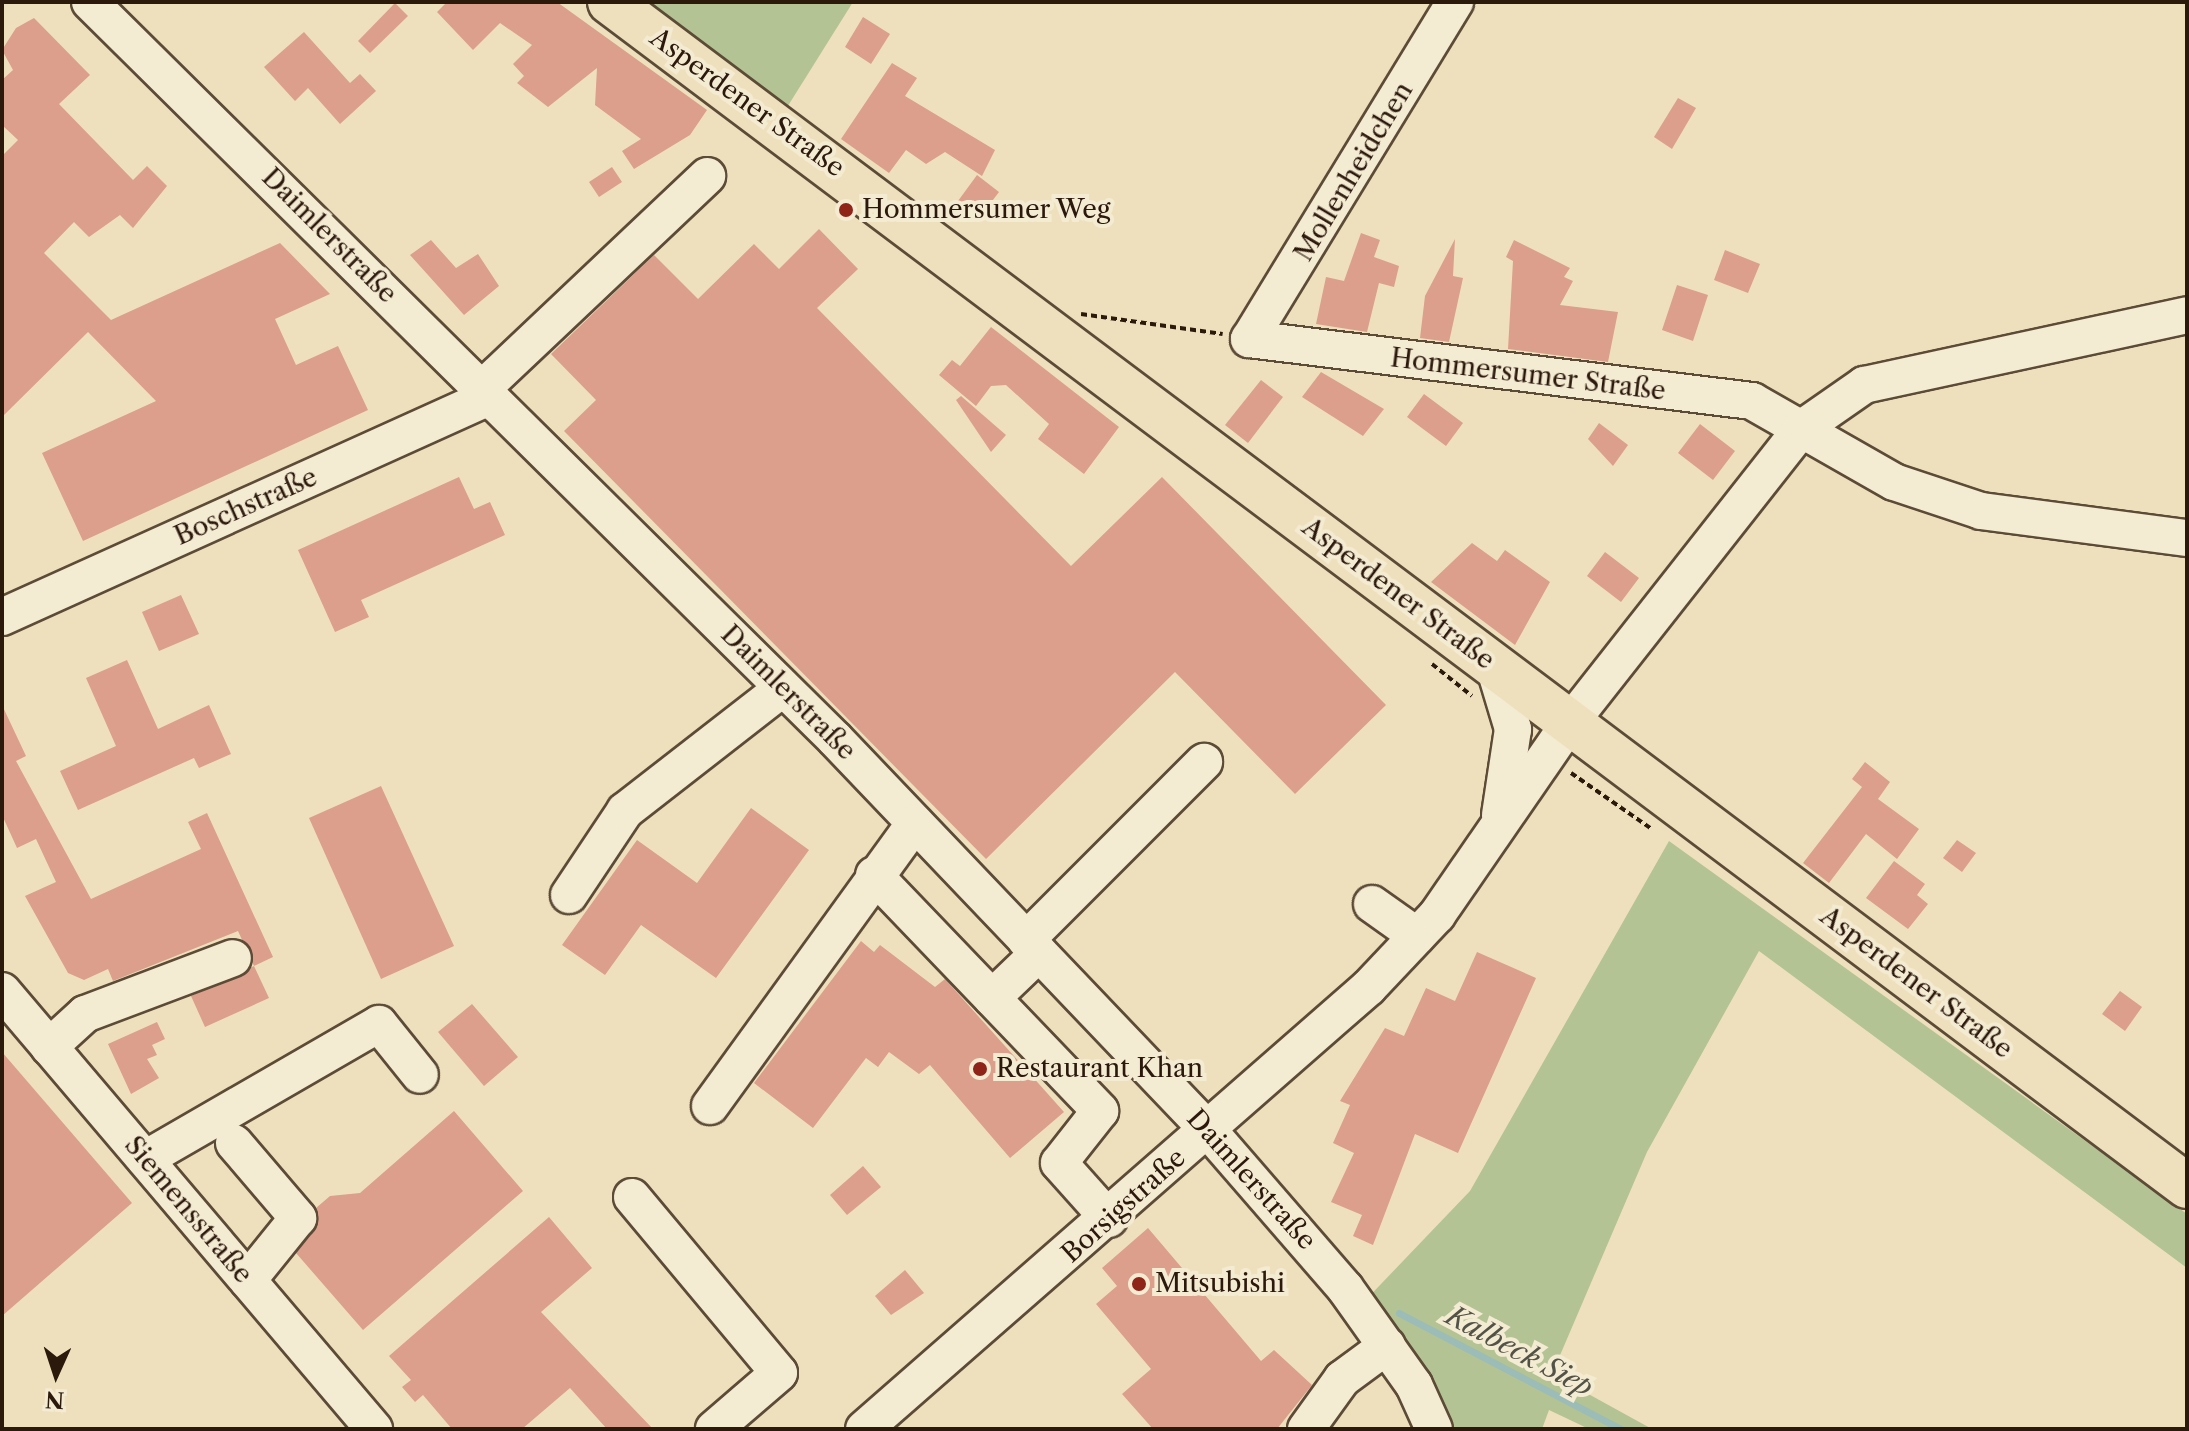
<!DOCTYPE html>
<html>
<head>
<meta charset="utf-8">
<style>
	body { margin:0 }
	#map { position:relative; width:2189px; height:1431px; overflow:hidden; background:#eee0bc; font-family:"Libre Caslon Text",serif }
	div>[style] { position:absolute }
	.green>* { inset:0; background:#b4c394 }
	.stream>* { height:7px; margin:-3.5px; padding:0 3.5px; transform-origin:3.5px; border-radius:3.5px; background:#9bbcb7 }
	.building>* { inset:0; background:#db9f8c }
	.path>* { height:4px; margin-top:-2px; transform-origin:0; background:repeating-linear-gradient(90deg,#2b190b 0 6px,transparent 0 10px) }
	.roads { filter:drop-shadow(2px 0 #5c4b37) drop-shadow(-2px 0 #5c4b37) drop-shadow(0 2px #5c4b37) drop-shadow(0 -2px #5c4b37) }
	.minor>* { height:36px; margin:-18px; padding:0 18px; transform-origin:18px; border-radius:18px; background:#f4ebd3 }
	.major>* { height:44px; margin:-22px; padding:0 22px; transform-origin:22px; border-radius:22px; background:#eee0bc }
	.dots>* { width:22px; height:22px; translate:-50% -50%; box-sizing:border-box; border:4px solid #f4ebd3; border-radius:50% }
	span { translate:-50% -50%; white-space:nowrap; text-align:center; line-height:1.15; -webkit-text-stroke:8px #f4ebd3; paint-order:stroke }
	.street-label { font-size:26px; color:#2b190b }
	.poi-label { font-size:26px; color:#2b190b }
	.left { translate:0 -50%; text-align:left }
	.water-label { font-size:28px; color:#525247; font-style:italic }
	.frame { position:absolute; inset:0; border:4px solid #2b190b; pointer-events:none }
	.north { position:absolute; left:16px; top:1335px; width:80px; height:80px; -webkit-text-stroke:6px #f4ebd3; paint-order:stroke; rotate:183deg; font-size:22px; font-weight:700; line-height:32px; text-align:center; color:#2b190b }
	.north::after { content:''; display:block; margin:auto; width:28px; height:36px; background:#2b190b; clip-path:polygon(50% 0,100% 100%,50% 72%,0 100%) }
</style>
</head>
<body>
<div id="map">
	<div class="green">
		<i style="clip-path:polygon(648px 2px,853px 2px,786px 109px)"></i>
		<i style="clip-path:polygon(1669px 841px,2187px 1214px,2187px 1268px,1759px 951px,1647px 1152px,1552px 1374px,1652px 1429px,1589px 1429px,1549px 1410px,1542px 1429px,1434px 1429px,1359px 1307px,1470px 1191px)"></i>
	</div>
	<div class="stream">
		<i style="left:1399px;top:1313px;width:250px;rotate:27.6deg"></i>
	</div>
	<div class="building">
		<i style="clip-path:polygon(447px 2px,557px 2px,707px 110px,690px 135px,634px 169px,622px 151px,641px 139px,595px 105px,597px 68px,548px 107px,517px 83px,524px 76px,513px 64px,532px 45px,500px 23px,473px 50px,437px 12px)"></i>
		<i style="clip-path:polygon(395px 3px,408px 16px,370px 53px,358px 41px)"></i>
		<i style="clip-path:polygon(863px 17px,890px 34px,871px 64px,845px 47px)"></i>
		<i style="clip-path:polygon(34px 18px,90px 75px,59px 104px,133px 180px,147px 166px,167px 186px,133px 228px,120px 215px,89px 237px,74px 222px,44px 253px,111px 320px,280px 243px,330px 294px,275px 319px,296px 365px,338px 346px,368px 410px,83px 541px,42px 453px,156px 401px,88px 332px,2px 417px,2px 156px,18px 140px,2px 125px,2px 80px,13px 70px,2px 50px,16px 28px)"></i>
		<i style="clip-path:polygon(304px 32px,350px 83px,360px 74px,376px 91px,340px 124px,308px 88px,295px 101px,264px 67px)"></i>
		<i style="clip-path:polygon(892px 63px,917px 78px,905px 96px,995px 150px,982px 176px,945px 152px,926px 164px,906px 150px,889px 173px,841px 139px)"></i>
		<i style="clip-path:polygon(1678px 98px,1696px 108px,1672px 149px,1654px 137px)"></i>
		<i style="clip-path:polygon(612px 167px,622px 182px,599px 197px,589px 182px)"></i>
		<i style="clip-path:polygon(977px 175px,999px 192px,980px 217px,958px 201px)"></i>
		<i style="clip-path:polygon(819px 229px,858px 269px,817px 308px,1071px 566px,1162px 477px,1386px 705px,1295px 794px,1175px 672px,986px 859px,564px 431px,596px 400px,551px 354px,654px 255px,698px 299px,754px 244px,779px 269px)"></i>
		<i style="clip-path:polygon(1361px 233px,1380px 240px,1374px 257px,1399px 266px,1394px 287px,1379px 283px,1367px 332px,1316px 324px,1326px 277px,1344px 281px)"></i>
		<i style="clip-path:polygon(1455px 239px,1453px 276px,1463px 278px,1449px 342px,1420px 338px,1425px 296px)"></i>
		<i style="clip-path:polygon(431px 240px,456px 268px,478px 254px,499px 286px,464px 315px,410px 255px)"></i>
		<i style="clip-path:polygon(1514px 240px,1570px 268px,1564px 277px,1573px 281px,1560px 305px,1618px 312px,1608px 362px,1508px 349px,1513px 261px,1506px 257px)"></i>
		<i style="clip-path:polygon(1725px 250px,1760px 264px,1748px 293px,1714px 280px)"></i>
		<i style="clip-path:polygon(1677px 285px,1708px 295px,1693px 341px,1662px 330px)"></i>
		<i style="clip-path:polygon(991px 327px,1119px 427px,1084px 474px,1038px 439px,1049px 424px,1006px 385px,991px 386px,976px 406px,939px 375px,952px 360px,960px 366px)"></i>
		<i style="clip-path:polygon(1321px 372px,1384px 409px,1363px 436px,1302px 397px)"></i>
		<i style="clip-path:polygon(1261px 380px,1283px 397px,1248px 443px,1225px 425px)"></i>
		<i style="clip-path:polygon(1424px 394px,1463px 423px,1446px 446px,1407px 417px)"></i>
		<i style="clip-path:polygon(961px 396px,1006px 435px,991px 452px,956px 400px)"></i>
		<i style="clip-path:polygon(1599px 423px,1628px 445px,1613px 466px,1588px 439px)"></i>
		<i style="clip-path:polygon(1700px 424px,1735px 451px,1713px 480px,1678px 453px)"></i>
		<i style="clip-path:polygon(459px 477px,474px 509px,490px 502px,505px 535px,361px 600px,369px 617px,335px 632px,298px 550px)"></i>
		<i style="clip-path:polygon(1472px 543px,1497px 561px,1505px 550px,1550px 582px,1515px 645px,1431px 582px)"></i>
		<i style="clip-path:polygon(1605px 552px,1639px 578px,1621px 602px,1587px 576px)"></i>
		<i style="clip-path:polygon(181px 595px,199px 634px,159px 651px,142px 612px)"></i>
		<i style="clip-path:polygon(127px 660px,158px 729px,209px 705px,231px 754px,199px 768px,194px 758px,78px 810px,60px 771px,116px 746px,86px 678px)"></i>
		<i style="clip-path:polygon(2px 705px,26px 756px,16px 761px,91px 899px,201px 849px,188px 822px,207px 813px,273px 957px,254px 966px,269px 998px,205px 1027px,191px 996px,254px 966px,238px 931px,113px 981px,108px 969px,84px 980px,68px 973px,25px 896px,56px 882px,36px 839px,17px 848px,2px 815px)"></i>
		<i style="clip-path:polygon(1865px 762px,1890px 782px,1878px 799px,1919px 829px,1897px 859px,1866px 834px,1829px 883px,1803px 863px,1862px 787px,1852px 779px)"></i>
		<i style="clip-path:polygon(381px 786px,454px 946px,381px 979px,309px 818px)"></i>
		<i style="clip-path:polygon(751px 808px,809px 850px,716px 978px,641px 925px,605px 975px,562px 945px,637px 840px,697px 883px)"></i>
		<i style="clip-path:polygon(1957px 840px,1976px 853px,1962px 872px,1943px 858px)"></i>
		<i style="clip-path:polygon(1894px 861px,1925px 884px,1917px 895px,1928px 904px,1908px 929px,1866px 898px)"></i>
		<i style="clip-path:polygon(861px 941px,874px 952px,880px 945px,935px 987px,945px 979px,1064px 1112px,1010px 1158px,930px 1065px,919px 1074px,889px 1052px,878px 1067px,866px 1058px,813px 1128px,754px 1083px)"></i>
		<i style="clip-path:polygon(1477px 952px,1536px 978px,1458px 1153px,1415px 1134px,1373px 1245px,1353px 1236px,1362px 1215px,1331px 1202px,1354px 1153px,1333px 1143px,1350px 1105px,1340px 1101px,1385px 1028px,1404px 1036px,1426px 988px,1455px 1001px)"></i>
		<i style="clip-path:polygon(2120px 991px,2142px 1007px,2125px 1031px,2102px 1014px)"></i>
		<i style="clip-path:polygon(472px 1004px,518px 1057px,484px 1086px,438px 1032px)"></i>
		<i style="clip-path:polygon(157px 1022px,165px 1039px,152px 1045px,157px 1055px,147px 1059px,159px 1078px,131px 1094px,108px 1044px)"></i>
		<i style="clip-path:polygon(2px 1052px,132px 1203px,2px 1316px)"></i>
		<i style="clip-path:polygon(454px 1111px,523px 1191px,363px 1330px,296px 1253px,318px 1223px,316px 1208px,330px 1196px,360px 1193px)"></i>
		<i style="clip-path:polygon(863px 1166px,881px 1187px,847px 1215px,830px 1195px)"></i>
		<i style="clip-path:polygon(549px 1217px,592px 1268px,541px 1312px,653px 1429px,607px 1429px,570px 1388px,522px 1429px,452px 1429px,423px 1395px,415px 1402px,402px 1387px,411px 1380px,389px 1356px)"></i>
		<i style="clip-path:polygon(1148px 1228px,1261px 1361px,1274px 1350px,1312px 1385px,1277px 1429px,1153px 1429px,1122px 1394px,1151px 1369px,1096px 1304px,1117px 1286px,1102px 1268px)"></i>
		<i style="clip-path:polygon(905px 1270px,924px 1293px,891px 1315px,875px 1296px)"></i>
	</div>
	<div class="path">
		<i style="left:1081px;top:314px;width:143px;rotate:8deg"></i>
		<i style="left:1432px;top:664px;width:51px;rotate:38.7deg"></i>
		<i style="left:1571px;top:773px;width:98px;rotate:34.7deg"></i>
	</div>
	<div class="roads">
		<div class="minor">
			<i style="left:90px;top:2px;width:1048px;rotate:44.69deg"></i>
			<i style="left:835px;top:739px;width:540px;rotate:46.35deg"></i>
			<i style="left:1208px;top:1130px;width:209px;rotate:49.1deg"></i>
			<i style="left:1345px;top:1288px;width:119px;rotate:54.6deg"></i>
			<i style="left:1414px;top:1385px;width:48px;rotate:65.6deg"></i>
			<i style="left:1455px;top:2px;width:395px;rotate:121.4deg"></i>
			<i style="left:1249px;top:339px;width:507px;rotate:7.03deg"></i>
			<i style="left:1752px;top:401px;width:163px;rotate:29.7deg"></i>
			<i style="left:1894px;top:482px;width:92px;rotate:18.4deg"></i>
			<i style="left:1981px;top:511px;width:208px;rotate:7.5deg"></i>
			<i style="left:482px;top:389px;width:310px;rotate:-43.4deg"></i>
			<i style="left:2px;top:617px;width:534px;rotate:-24.31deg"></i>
			<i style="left:1495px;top:669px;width:63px;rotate:73.3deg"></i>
			<i style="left:1513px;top:729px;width:87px;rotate:98.6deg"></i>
			<i style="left:874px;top:875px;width:327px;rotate:46.2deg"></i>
			<i style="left:1100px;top:1111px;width:66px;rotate:128.3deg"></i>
			<i style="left:1059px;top:1163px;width:75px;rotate:48.2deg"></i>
			<i style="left:569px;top:895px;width:101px;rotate:-56.3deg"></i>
			<i style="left:625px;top:811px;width:200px;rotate:-37.9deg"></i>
			<i style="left:1372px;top:904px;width:55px;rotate:35.4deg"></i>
			<i style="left:1026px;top:940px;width:252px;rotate:-45deg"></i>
			<i style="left:2px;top:991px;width:575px;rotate:49.66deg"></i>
			<i style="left:992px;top:998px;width:65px;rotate:-43.8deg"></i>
			<i style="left:49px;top:1047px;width:49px;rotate:-42.5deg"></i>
			<i style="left:85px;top:1014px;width:158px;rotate:-20.7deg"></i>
			<i style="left:710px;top:1106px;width:349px;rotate:-54.1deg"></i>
			<i style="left:234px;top:1143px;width:99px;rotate:49.5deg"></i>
			<i style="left:298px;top:1218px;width:80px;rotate:128.9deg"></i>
			<i style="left:145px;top:1159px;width:270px;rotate:-30deg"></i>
			<i style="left:379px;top:1024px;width:65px;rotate:51.2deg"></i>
			<i style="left:632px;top:1197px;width:229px;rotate:50.1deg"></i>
			<i style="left:779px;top:1373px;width:86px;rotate:139.3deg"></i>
			<i style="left:864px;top:1429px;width:671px;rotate:-41.19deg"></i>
			<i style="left:1369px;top:987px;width:99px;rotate:-46.6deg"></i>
			<i style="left:1437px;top:915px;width:232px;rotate:-55.4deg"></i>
			<i style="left:1569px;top:724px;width:375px;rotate:-51.8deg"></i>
			<i style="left:1801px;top:429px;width:77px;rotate:-34.9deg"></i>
			<i style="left:1864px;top:385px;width:330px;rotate:-12.2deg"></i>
			<i style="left:1306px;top:1429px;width:62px;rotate:-54.2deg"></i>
			<i style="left:1342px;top:1379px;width:56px;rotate:-36.3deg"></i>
		</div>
		<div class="major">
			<i style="left:610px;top:2px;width:1972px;rotate:36.9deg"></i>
		</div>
	</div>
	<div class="dots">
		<i style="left:846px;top:210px;background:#8f2418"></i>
		<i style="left:980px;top:1069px;background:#8f2418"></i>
		<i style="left:1139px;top:1284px;background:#8f2418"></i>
	</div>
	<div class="street-label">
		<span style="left:747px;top:103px;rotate:36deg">Asperdener Straße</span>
		<span style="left:1354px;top:172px;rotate:-59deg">Mollenheidchen</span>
		<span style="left:329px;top:236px;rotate:45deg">Daimlerstraße</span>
		<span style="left:1528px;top:375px;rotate:7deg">Hommersumer Straße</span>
		<span style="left:246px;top:507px;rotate:-24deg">Boschstraße</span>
		<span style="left:1398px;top:594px;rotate:37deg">Asperdener Straße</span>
		<span style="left:788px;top:693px;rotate:45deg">Daimlerstraße</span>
		<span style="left:1916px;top:983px;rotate:37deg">Asperdener Straße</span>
		<span style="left:1251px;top:1180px;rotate:48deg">Daimlerstraße</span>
		<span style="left:1124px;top:1206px;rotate:-42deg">Borsigstraße</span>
		<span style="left:188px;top:1210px;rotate:50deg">Siemensstraße</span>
	</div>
	<div class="poi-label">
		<span class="left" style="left:862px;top:210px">Hommersumer Weg</span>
		<span class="left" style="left:996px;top:1069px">Restaurant Khan</span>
		<span class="left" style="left:1155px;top:1284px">Mitsubishi</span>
	</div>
	<div class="water-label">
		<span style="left:1520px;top:1351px;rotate:28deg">Kalbeck Siep</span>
	</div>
	<div class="frame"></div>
	<div class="north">N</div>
</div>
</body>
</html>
